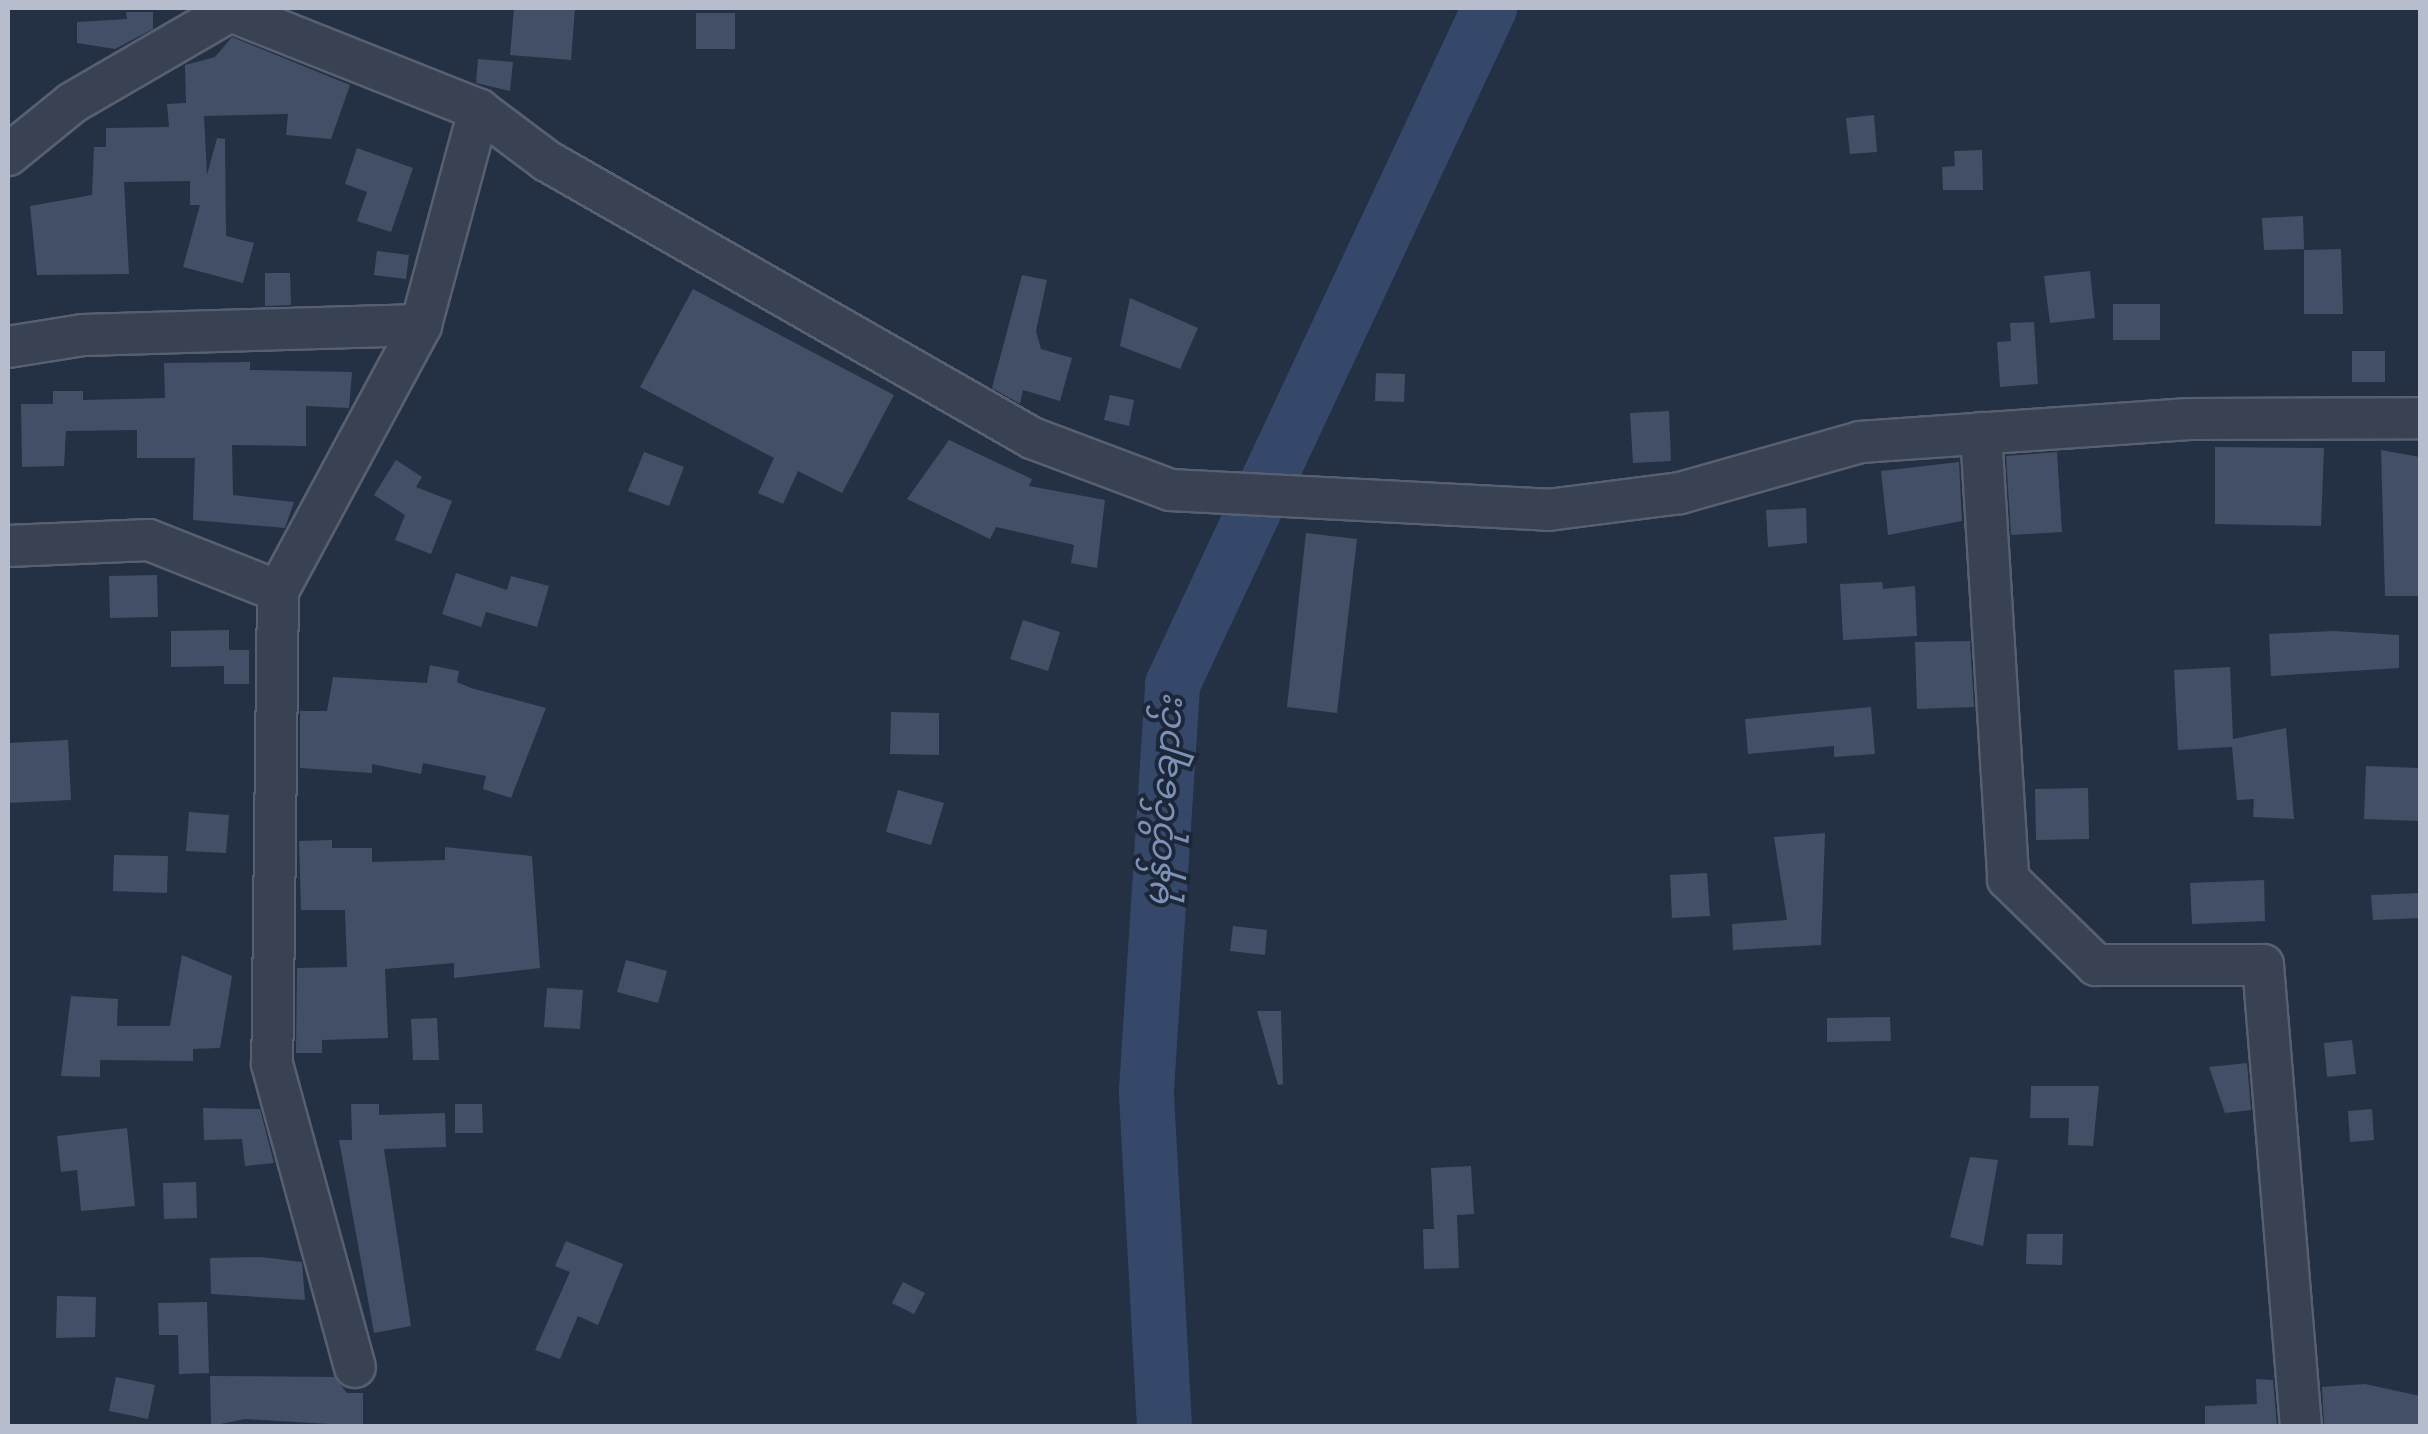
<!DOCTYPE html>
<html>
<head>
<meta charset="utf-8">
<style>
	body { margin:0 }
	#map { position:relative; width:2428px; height:1434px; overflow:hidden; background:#243043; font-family:"Sofia Sans Condensed","Noto Sans Myanmar",sans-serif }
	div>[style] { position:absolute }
	.river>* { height:55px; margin:-27.5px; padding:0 27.5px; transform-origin:27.5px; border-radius:27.5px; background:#35486a }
	.building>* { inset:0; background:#434f66 }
	.roads { filter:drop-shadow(2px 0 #576070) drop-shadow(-2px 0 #576070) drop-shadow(0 2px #576070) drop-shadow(0 -2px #576070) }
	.minor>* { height:40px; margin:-20px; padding:0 20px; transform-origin:20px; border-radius:20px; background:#394253 }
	span { translate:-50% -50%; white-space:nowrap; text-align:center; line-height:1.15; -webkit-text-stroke:8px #1d2738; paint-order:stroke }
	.water-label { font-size:35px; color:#7b91b6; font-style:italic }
	.frame { position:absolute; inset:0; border:10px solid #b6bdcd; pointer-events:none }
</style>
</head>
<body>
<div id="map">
	<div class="river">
		<i style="left:1164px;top:1426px;width:337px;rotate:-93.1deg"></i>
		<i style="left:1146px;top:1089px;width:406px;rotate:-86.3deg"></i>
		<i style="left:1172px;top:684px;width:747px;rotate:-64.88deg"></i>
	</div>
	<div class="building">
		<i style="clip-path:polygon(514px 8px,575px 8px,571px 60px,510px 55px)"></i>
		<i style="clip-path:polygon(126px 12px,153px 12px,153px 29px,115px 49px,77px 43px,77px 22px,127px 19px)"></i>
		<i style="clip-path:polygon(696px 13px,735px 13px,735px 49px,696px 49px)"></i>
		<i style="clip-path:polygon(232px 37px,350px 85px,331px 139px,286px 135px,288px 114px,204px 116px,207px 175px,217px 138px,225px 139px,226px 236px,254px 243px,243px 283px,183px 267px,200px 205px,190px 205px,190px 181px,124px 182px,129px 274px,37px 275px,30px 206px,92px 195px,94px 147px,106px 147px,106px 128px,169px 127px,167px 104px,186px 103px,185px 65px,215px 57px)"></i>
		<i style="clip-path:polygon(478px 59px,513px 62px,510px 91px,476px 83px)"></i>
		<i style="clip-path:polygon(1874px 115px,1877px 152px,1850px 154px,1846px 118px)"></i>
		<i style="clip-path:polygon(357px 148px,413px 168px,391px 232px,357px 221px,367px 192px,345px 184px)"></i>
		<i style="clip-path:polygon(1982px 150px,1983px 190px,1943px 190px,1942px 167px,1955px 166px,1954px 151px)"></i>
		<i style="clip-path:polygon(2303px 216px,2304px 249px,2264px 250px,2262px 218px)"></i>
		<i style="clip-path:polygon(2341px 249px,2343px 314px,2304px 314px,2304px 250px)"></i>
		<i style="clip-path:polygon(377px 251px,409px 255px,406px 279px,374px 275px)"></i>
		<i style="clip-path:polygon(2090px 271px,2095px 318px,2050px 323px,2044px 276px)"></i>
		<i style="clip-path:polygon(265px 273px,290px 273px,291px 305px,265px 306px)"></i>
		<i style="clip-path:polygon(1022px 275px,1047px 280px,1036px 331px,1041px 349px,1072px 358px,1060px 401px,1023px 390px,1020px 404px,992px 388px)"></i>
		<i style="clip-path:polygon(693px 289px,894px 395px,842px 493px,798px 471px,783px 504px,758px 493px,774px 458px,640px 387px)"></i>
		<i style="clip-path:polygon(1130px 298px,1198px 328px,1180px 369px,1120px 346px)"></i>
		<i style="clip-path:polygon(2113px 304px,2160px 304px,2160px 340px,2113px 340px)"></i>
		<i style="clip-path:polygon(2034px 322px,2038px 384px,2000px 387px,1997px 342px,2011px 341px,2010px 323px)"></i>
		<i style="clip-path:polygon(2352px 351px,2385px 351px,2385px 382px,2352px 382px)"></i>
		<i style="clip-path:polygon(250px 362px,250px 370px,352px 372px,349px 408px,306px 406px,306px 446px,232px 445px,233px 495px,294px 502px,285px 528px,193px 520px,195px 458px,137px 458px,137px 430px,66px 431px,64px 466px,22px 467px,21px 404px,53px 404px,53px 391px,83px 391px,83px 400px,165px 398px,164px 363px)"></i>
		<i style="clip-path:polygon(1376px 373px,1405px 374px,1404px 402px,1375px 401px)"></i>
		<i style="clip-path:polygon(1110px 395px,1134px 400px,1129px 426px,1104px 420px)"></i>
		<i style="clip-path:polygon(1669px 411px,1671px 461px,1633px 463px,1630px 413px)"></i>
		<i style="clip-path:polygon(949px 440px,1032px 479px,1029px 486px,1105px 500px,1097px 568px,1071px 563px,1074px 545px,996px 527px,990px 539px,907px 499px)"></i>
		<i style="clip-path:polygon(2215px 447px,2324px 448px,2321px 526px,2215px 524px)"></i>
		<i style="clip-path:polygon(2381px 450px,2420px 457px,2420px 596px,2385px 596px)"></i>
		<i style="clip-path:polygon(644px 452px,684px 467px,669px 506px,628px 491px)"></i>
		<i style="clip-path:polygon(2057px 452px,2062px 532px,2011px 535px,2006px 456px)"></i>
		<i style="clip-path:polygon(396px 460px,422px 477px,416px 487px,452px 501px,431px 554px,395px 540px,405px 515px,374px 495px)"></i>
		<i style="clip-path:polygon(1959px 462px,1962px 521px,1888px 535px,1881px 471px)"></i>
		<i style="clip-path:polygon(1806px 508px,1807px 543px,1768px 547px,1766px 510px)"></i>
		<i style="clip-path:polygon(1306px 533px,1357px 539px,1337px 713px,1287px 707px)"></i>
		<i style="clip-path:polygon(456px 573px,507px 590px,511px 576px,549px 586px,537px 627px,486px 612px,481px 627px,442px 614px)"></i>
		<i style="clip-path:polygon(157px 575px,158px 617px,110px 618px,109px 576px)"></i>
		<i style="clip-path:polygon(1882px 582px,1883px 589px,1915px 586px,1917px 636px,1843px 640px,1840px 584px)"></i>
		<i style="clip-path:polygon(1023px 620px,1060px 632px,1048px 671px,1010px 659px)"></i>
		<i style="clip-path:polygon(229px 630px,229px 650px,249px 650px,249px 684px,224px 684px,224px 666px,171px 667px,171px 631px)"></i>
		<i style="clip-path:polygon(2334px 631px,2399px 635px,2399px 668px,2271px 676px,2269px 634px)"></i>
		<i style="clip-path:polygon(1970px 641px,1974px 707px,1917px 709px,1915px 642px)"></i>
		<i style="clip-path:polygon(430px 665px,459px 671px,457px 682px,471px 688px,546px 708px,511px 798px,483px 789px,486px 776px,423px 763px,421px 774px,372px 764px,372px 773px,300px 768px,300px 711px,327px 711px,333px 677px,427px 683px)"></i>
		<i style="clip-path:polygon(2230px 667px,2233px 739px,2286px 728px,2294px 819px,2253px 817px,2254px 799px,2237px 800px,2232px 747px,2178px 750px,2174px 670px)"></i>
		<i style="clip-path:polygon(1871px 707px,1875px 754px,1834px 757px,1834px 746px,1748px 754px,1745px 719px)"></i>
		<i style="clip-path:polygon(891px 712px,939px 713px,939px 755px,890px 754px)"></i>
		<i style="clip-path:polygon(68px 740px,71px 800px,8px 803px,8px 743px)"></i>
		<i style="clip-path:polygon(2366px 766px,2420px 768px,2420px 821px,2364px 819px)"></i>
		<i style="clip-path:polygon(2088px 788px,2089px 839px,2036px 840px,2035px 789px)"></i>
		<i style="clip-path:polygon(898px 790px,944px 803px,931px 845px,886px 832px)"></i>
		<i style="clip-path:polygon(189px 812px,229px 815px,226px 853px,186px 851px)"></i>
		<i style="clip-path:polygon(1825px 833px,1821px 945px,1733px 950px,1732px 924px,1787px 920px,1774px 837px)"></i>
		<i style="clip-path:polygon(332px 840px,332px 848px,372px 848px,372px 862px,445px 860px,445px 847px,532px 856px,540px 968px,454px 978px,454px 963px,385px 969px,388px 1038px,322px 1040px,322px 1053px,296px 1053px,297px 968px,347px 967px,345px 910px,301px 910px,299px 841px)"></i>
		<i style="clip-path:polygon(114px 855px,168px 856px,167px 893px,113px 891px)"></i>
		<i style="clip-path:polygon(1707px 873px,1710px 916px,1672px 918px,1670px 875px)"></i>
		<i style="clip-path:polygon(2264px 880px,2265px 921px,2192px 924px,2190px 883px)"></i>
		<i style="clip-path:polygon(2420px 893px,2420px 918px,2373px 920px,2371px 895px)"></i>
		<i style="clip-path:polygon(1233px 926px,1267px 930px,1265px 955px,1230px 951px)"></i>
		<i style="clip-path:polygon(182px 955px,232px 976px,220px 1048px,193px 1049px,193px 1061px,100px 1060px,100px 1077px,61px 1076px,71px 996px,118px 999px,117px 1026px,170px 1026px)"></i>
		<i style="clip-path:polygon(626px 960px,667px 971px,658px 1003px,617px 992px)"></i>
		<i style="clip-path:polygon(547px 988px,583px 990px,580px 1029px,544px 1027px)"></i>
		<i style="clip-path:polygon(1257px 1011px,1281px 1011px,1283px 1084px,1278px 1085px)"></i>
		<i style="clip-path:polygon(1890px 1017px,1891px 1041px,1827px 1042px,1827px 1018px)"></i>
		<i style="clip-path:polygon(437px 1018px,439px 1060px,413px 1060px,411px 1019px)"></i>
		<i style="clip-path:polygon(2352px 1040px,2356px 1074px,2327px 1077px,2324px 1043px)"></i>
		<i style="clip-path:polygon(2247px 1063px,2251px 1110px,2225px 1113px,2209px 1067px)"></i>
		<i style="clip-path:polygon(2031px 1086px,2099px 1086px,2093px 1146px,2068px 1145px,2069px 1118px,2030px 1118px)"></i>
		<i style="clip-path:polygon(351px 1104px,379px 1104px,379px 1115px,445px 1113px,446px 1147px,384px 1149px,411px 1326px,374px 1333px,339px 1140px,352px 1140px)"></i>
		<i style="clip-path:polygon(455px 1104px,482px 1104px,483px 1133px,455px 1133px)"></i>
		<i style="clip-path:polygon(203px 1108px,260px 1109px,274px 1163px,245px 1166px,242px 1139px,204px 1140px)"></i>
		<i style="clip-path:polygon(2372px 1109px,2374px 1140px,2350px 1142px,2348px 1111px)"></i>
		<i style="clip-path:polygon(127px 1128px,135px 1206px,81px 1211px,77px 1170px,61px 1172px,57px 1136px)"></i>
		<i style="clip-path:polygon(1970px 1157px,1998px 1160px,1983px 1246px,1950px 1237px)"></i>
		<i style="clip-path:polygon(1471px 1166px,1474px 1214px,1457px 1215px,1459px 1268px,1424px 1269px,1423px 1229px,1434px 1229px,1431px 1168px)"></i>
		<i style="clip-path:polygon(196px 1182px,197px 1218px,164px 1219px,163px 1183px)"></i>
		<i style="clip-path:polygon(2027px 1234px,2063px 1234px,2062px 1265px,2026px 1264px)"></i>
		<i style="clip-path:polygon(566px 1241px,623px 1264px,598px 1325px,578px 1316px,560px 1359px,535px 1350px,570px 1272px,555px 1266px)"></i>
		<i style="clip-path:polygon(261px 1257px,302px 1262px,305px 1300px,211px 1294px,210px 1258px)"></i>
		<i style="clip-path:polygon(903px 1282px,925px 1293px,914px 1314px,892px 1303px)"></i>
		<i style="clip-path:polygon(57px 1296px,96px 1297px,95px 1337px,56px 1338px)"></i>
		<i style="clip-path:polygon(207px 1302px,209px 1373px,179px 1374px,178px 1335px,159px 1335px,158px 1303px)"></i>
		<i style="clip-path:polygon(210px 1376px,334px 1377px,347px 1393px,363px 1393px,363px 1426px,245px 1419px,211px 1426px)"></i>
		<i style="clip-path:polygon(116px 1377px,155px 1385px,148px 1419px,109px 1411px)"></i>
		<i style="clip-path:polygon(2256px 1379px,2273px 1380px,2277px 1426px,2205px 1426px,2205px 1406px,2257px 1404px)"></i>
		<i style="clip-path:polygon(2365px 1384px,2420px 1396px,2420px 1424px,2324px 1426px,2322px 1387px)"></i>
	</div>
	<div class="roads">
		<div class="minor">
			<i style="left:223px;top:8px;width:276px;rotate:21.7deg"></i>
			<i style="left:479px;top:110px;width:85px;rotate:36.9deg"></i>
			<i style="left:547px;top:161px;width:559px;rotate:29.73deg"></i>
			<i style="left:1032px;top:438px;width:147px;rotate:20.6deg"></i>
			<i style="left:1170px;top:490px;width:379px;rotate:3deg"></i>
			<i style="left:1548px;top:510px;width:133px;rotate:-7.3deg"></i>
			<i style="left:1680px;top:493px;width:187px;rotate:-15.8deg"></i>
			<i style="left:1860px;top:442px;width:330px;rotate:-4deg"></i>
			<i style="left:2189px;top:419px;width:231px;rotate:-0.2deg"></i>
			<i style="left:8px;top:155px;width:82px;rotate:-39.1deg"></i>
			<i style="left:72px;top:103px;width:183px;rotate:-30.2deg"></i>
			<i style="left:8px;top:347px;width:76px;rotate:-9.1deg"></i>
			<i style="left:83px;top:335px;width:338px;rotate:-1.7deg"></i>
			<i style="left:1981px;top:433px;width:447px;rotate:86.5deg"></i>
			<i style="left:2008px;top:879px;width:123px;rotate:44.3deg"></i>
			<i style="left:2096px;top:965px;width:167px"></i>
			<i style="left:2263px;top:965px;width:463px;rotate:85.3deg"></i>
			<i style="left:8px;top:546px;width:141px;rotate:-2.4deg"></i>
			<i style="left:149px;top:540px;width:139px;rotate:21.6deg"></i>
			<i style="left:278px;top:591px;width:473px;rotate:90.7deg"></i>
			<i style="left:272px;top:1064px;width:314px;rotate:74.7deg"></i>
			<i style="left:278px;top:591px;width:302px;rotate:-61.7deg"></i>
			<i style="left:421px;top:325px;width:223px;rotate:-74.9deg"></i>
		</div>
	</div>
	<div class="water-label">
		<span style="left:1165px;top:802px;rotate:-86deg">မုန်တိုင်ချောင်း</span>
	</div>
	<div class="frame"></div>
</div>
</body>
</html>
